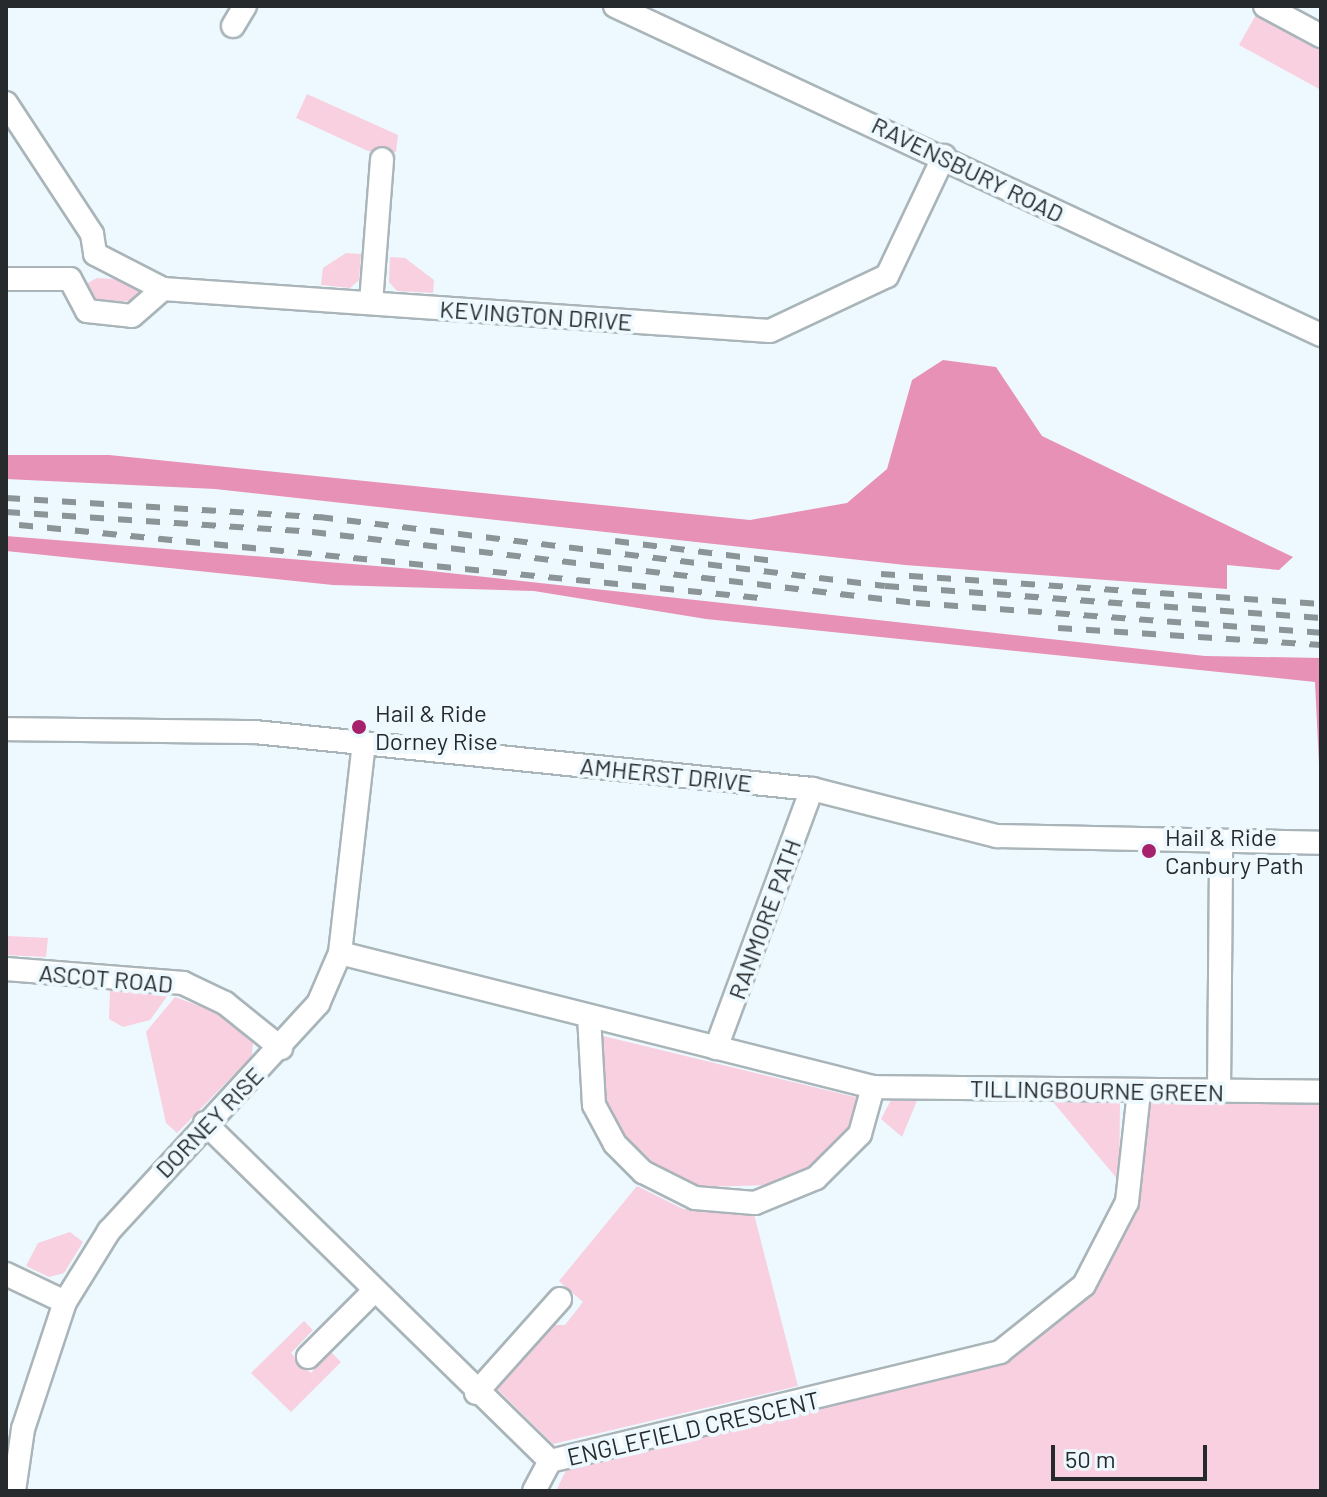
<!DOCTYPE html>
<html>
<head>
<meta charset="utf-8">
<style>
	body { margin:0 }
	#map { position:relative; width:1327px; height:1497px; overflow:hidden; background:#edf9fe; font-family:Barlow,sans-serif }
	div>[style] { position:absolute }
	.green>* { inset:0; background:#f8d0e0 }
	.forest>* { inset:0; background:#e791b7 }
	.roads { filter:drop-shadow(2px 0 #a9b5b9) drop-shadow(-2px 0 #a9b5b9) drop-shadow(0 2px #a9b5b9) drop-shadow(0 -2px #a9b5b9) }
	.minor>* { height:22px; margin:-11px; padding:0 11px; transform-origin:11px; border-radius:11px; background:#fff }
	.rail>* { height:6px; margin-top:-3px; transform-origin:0; background:repeating-linear-gradient(90deg,#8b9497 0 14px,transparent 0 28px) }
	.dots>* { width:22px; height:22px; translate:-50% -50%; box-sizing:border-box; border:4px solid #edf9fe; border-radius:50% }
	span { translate:-50% -50%; white-space:nowrap; text-align:center; line-height:1.15; -webkit-text-stroke:8px #edf9fe; paint-order:stroke }
	.street-label { font-size:24px; color:#262a2c }
	.poi-label { font-size:24px; color:#262a2c }
	.left { translate:0 -50%; text-align:left }
	.frame { position:absolute; inset:0; border:8px solid #262a2c; pointer-events:none }
	.scale { position:absolute; left:1051px; top:1445px; width:156px; height:36px; box-sizing:border-box; border:4px solid #262a2c; border-top:0; padding-left:10px; font-size:24px; line-height:28px; white-space:nowrap; color:#262a2c; -webkit-text-stroke:6px #edf9fe; paint-order:stroke }
</style>
</head>
<body>
<div id="map">
	<div class="green">
		<i style="clip-path:polygon(1257px 13px,1321px 48px,1321px 90px,1239px 45px)"></i>
		<i style="clip-path:polygon(307px 94px,398px 135px,396px 152px,368px 151px,296px 118px)"></i>
		<i style="clip-path:polygon(346px 253px,361px 254px,359px 280px,350px 288px,321px 285px,323px 268px)"></i>
		<i style="clip-path:polygon(390px 257px,405px 258px,434px 280px,433px 293px,397px 291px,389px 282px)"></i>
		<i style="clip-path:polygon(97px 278px,132px 280px,143px 287px,142px 300px,96px 304px,85px 298px,86px 284px)"></i>
		<i style="clip-path:polygon(8px 936px,48px 938px,46px 957px,6px 955px)"></i>
		<i style="clip-path:polygon(110px 990px,168px 995px,150px 1020px,123px 1027px,109px 1019px)"></i>
		<i style="clip-path:polygon(175px 997px,219px 1013px,253px 1042px,252px 1056px,177px 1133px,166px 1123px,146px 1032px)"></i>
		<i style="clip-path:polygon(599px 1035px,859px 1098px,854px 1124px,819px 1162px,775px 1185px,697px 1187px,665px 1174px,614px 1124px,600px 1095px)"></i>
		<i style="clip-path:polygon(1152px 1096px,1321px 1100px,1321px 1491px,556px 1491px,569px 1464px,1011px 1356px,1136px 1204px)"></i>
		<i style="clip-path:polygon(892px 1098px,918px 1098px,902px 1137px,881px 1119px)"></i>
		<i style="clip-path:polygon(1053px 1102px,1120px 1103px,1119px 1181px)"></i>
		<i style="clip-path:polygon(637px 1186px,683px 1209px,754px 1214px,798px 1386px,553px 1444px,495px 1387px,545px 1325px,565px 1325px,583px 1302px,559px 1281px)"></i>
		<i style="clip-path:polygon(70px 1232px,83px 1242px,64px 1273px,49px 1277px,26px 1266px,38px 1243px)"></i>
		<i style="clip-path:polygon(304px 1321px,313px 1330px,291px 1353px,311px 1373px,331px 1352px,341px 1362px,291px 1412px,251px 1373px)"></i>
	</div>
	<div class="forest">
		<i style="clip-path:polygon(943px 360px,996px 367px,1042px 436px,1293px 557px,1279px 570px,1227px 565px,1227px 589px,905px 565px,215px 489px,6px 479px,6px 455px,109px 455px,750px 520px,847px 503px,887px 469px,912px 380px)"></i>
		<i style="clip-path:polygon(6px 536px,413px 569px,1205px 656px,1321px 658px,1321px 805px,1315px 682px,706px 619px,534px 591px,333px 585px,6px 551px)"></i>
	</div>
	<div class="roads">
		<div class="minor">
			<i style="left:615px;top:6px;width:779px;rotate:24.99deg"></i>
			<i style="left:1265px;top:6px;width:64px;rotate:28.2deg"></i>
			<i style="left:233px;top:26px;width:23px;rotate:-59deg"></i>
			<i style="left:6px;top:103px;width:157px;rotate:56.7deg"></i>
			<i style="left:92px;top:234px;width:20px;rotate:81deg"></i>
			<i style="left:95px;top:254px;width:76px;rotate:27.2deg"></i>
			<i style="left:6px;top:279px;width:64px"></i>
			<i style="left:70px;top:279px;width:36px;rotate:62deg"></i>
			<i style="left:87px;top:311px;width:45px;rotate:6.3deg"></i>
			<i style="left:132px;top:316px;width:41px;rotate:-41.1deg"></i>
			<i style="left:163px;top:289px;width:608px;rotate:3.96deg"></i>
			<i style="left:770px;top:331px;width:129px;rotate:-25.2deg"></i>
			<i style="left:887px;top:276px;width:133px;rotate:-64.6deg"></i>
			<i style="left:371px;top:303px;width:144px;rotate:-85.6deg"></i>
			<i style="left:6px;top:729px;width:249px;rotate:0.7deg"></i>
			<i style="left:255px;top:732px;width:560px;rotate:5.84deg"></i>
			<i style="left:812px;top:789px;width:191px;rotate:14.3deg"></i>
			<i style="left:997px;top:836px;width:324px;rotate:1.2deg"></i>
			<i style="left:340px;top:953px;width:550px;rotate:14.11deg"></i>
			<i style="left:873px;top:1087px;width:448px;rotate:0.6deg"></i>
			<i style="left:6px;top:969px;width:178px;rotate:4.5deg"></i>
			<i style="left:183px;top:983px;width:47px;rotate:25.5deg"></i>
			<i style="left:225px;top:1003px;width:72px;rotate:38.8deg"></i>
			<i style="left:589px;top:1016px;width:89px;rotate:86.8deg"></i>
			<i style="left:594px;top:1105px;width:44px;rotate:61.7deg"></i>
			<i style="left:615px;top:1144px;width:40px;rotate:45deg"></i>
			<i style="left:643px;top:1172px;width:58px;rotate:26.6deg"></i>
			<i style="left:695px;top:1198px;width:60px;rotate:4.8deg"></i>
			<i style="left:755px;top:1203px;width:66px;rotate:-22.3deg"></i>
			<i style="left:816px;top:1178px;width:62px;rotate:-45deg"></i>
			<i style="left:860px;top:1134px;width:49px;rotate:-74.5deg"></i>
			<i style="left:716px;top:1048px;width:276px;rotate:-69.7deg"></i>
			<i style="left:1219px;top:1091px;width:248px;rotate:-89.5deg"></i>
			<i style="left:205px;top:1123px;width:483px;rotate:44.4deg"></i>
			<i style="left:550px;top:1461px;width:463px;rotate:-13.6deg"></i>
			<i style="left:1000px;top:1352px;width:107px;rotate:-38.6deg"></i>
			<i style="left:1084px;top:1285px;width:93px;rotate:-62.6deg"></i>
			<i style="left:1127px;top:1202px;width:112px;rotate:-83.8deg"></i>
			<i style="left:6px;top:1274px;width:65px;rotate:25.4deg"></i>
			<i style="left:308px;top:1357px;width:93px;rotate:-45deg"></i>
			<i style="left:476px;top:1393px;width:126px;rotate:-48.2deg"></i>
			<i style="left:14px;top:1491px;width:63px;rotate:-81.7deg"></i>
			<i style="left:23px;top:1429px;width:134px;rotate:-71.7deg"></i>
			<i style="left:65px;top:1302px;width:84px;rotate:-58.2deg"></i>
			<i style="left:109px;top:1231px;width:309px;rotate:-47.4deg"></i>
			<i style="left:318px;top:1004px;width:56px;rotate:-66.7deg"></i>
			<i style="left:340px;top:953px;width:212px;rotate:-83.5deg"></i>
			<i style="left:534px;top:1491px;width:34px;rotate:-62deg"></i>
		</div>
	</div>
	<div class="rail">
		<i style="left:6px;top:498px;width:314px;rotate:3.5deg"></i>
		<i style="left:319px;top:517px;width:570px;rotate:6.95deg"></i>
		<i style="left:885px;top:586px;width:437px;rotate:4.2deg"></i>
		<i style="left:6px;top:512px;width:307px;rotate:3.7deg"></i>
		<i style="left:312px;top:532px;width:608px;rotate:6.7deg"></i>
		<i style="left:916px;top:603px;width:406px;rotate:4.2deg"></i>
		<i style="left:19px;top:525px;width:744px;rotate:5.63deg"></i>
		<i style="left:615px;top:541px;width:160px;rotate:7.2deg"></i>
		<i style="left:881px;top:574px;width:441px;rotate:3.9deg"></i>
		<i style="left:1058px;top:628px;width:264px;rotate:3.7deg"></i>
	</div>
	<div class="dots">
		<i style="left:359px;top:727px;background:#a6206b"></i>
		<i style="left:1149px;top:851px;background:#a6206b"></i>
	</div>
	<div class="street-label">
		<span style="left:968px;top:169px;rotate:26deg">RAVENSBURY ROAD</span>
		<span style="left:536px;top:315px;rotate:4deg">KEVINGTON DRIVE</span>
		<span style="left:666px;top:774px;rotate:6deg">AMHERST DRIVE</span>
		<span style="left:764px;top:919px;rotate:-70deg">RANMORE PATH</span>
		<span style="left:106px;top:978px;rotate:5deg">ASCOT ROAD</span>
		<span style="left:1097px;top:1090px;rotate:1deg">TILLINGBOURNE GREEN</span>
		<span style="left:209px;top:1122px;rotate:-46deg">DORNEY RISE</span>
		<span style="left:693px;top:1428px;rotate:-13deg">ENGLEFIELD CRESCENT</span>
	</div>
	<div class="poi-label">
		<span class="left" style="left:375px;top:727px">Hail &amp; Ride<br>Dorney Rise</span>
		<span class="left" style="left:1165px;top:851px">Hail &amp; Ride<br>Canbury Path</span>
	</div>
	<div class="frame"></div>
	<div class="scale">50 m</div>
</div>
</body>
</html>
